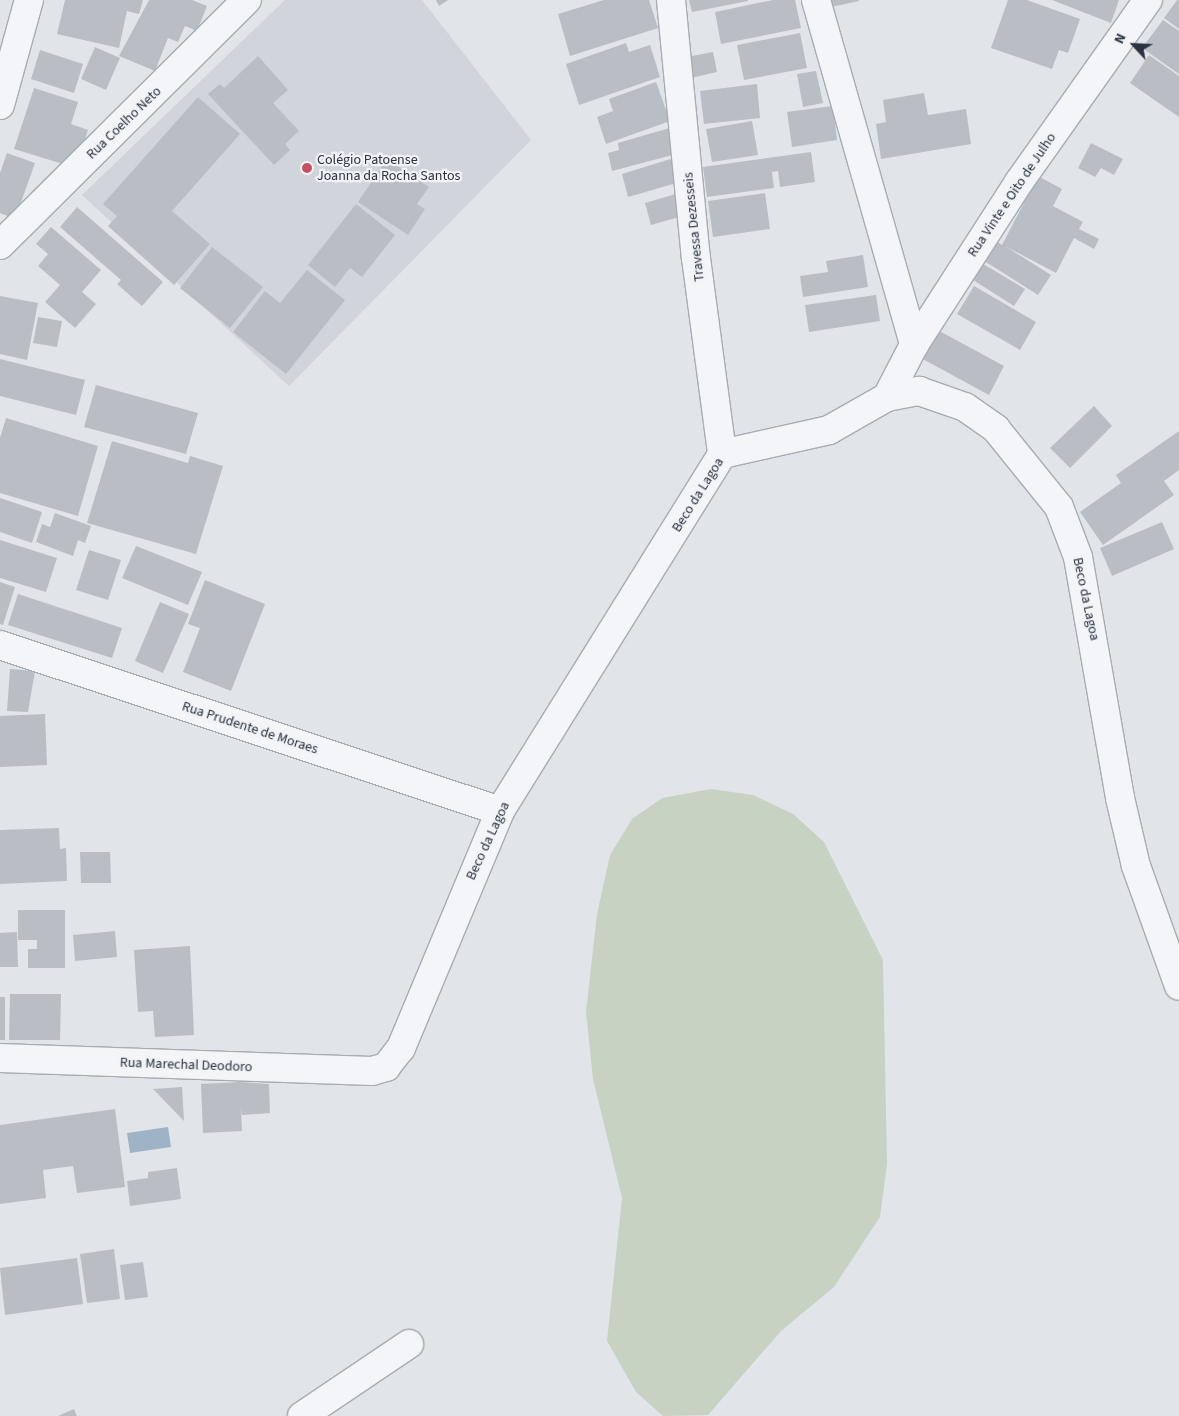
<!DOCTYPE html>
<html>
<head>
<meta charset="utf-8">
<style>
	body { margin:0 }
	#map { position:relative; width:1179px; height:1416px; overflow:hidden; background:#e1e5e9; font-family:"Source Sans 3",sans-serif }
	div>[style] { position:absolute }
	.built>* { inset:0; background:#d0d4db }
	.green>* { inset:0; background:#c7d2c3 }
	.water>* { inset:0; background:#9fb3c6 }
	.building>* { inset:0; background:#b9bec5 }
	.roads { filter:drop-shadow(1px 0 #a7acb3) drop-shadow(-1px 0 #a7acb3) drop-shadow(0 1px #a7acb3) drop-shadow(0 -1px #a7acb3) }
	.street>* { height:28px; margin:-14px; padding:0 14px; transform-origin:14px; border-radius:14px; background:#f4f5f8 }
	.dots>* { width:14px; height:14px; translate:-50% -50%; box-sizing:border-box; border:2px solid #f1f3f7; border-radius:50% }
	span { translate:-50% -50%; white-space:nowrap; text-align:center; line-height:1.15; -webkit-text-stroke:4.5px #f1f3f7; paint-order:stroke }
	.street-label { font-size:14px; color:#2b3340 }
	.poi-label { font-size:14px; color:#2b3340 }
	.left { translate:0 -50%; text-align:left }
	.north { position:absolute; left:1109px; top:20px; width:50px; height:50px; -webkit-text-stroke:4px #f1f3f7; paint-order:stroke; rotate:295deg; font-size:14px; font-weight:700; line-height:20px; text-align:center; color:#2b3340 }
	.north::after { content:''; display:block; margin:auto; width:18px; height:22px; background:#2b3340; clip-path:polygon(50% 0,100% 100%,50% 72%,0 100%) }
</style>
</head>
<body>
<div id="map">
	<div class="built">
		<i style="clip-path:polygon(285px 0,422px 0,531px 140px,289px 386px,82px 195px)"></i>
	</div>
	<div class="green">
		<i style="clip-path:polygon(711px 789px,753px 795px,793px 814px,824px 842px,883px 960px,887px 1164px,880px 1217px,834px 1287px,781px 1331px,708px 1415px,663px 1416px,636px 1392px,607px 1341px,622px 1198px,593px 1079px,586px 1012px,597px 914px,610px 855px,632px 819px,662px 798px)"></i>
	</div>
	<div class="water">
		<i style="clip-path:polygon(168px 1127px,171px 1147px,130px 1153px,127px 1133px)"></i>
	</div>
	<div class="building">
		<i style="clip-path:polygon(65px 0,143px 0,139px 14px,127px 11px,119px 48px,57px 34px)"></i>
		<i style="clip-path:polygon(149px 0,192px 0,207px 6px,197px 31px,185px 26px,178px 42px,168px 38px,155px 71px,119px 56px)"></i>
		<i style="clip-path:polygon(436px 0,448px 0,439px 6px)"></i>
		<i style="clip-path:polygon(604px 0,649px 0,658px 28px,570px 56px,558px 14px)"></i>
		<i style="clip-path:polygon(689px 0,748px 0,748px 1px,692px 12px)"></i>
		<i style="clip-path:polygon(773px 0,795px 0,801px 28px,721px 44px,715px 12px)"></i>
		<i style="clip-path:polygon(830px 0,859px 0,859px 1px,831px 7px)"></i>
		<i style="clip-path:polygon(1008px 0,1027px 0,1080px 19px,1068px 53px,1059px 50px,1052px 69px,991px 48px)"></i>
		<i style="clip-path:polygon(1052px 0,1119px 0,1111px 23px)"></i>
		<i style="clip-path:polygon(1177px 0,1179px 0,1179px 29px,1164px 18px)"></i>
		<i style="clip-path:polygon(1163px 20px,1179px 31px,1179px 74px,1142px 48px)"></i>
		<i style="clip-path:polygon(800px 33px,807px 68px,744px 80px,737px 45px)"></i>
		<i style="clip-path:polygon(626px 43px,629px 52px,650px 45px,660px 77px,579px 105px,566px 64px)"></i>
		<i style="clip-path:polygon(95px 47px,120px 58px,106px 90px,81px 79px)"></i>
		<i style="clip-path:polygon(40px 50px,83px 64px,74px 93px,31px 79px)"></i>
		<i style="clip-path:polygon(713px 52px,717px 72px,691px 78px,687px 57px)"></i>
		<i style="clip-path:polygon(1149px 55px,1179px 76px,1179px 117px,1130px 83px)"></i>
		<i style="clip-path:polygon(258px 56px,288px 90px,273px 103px,299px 131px,285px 144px,290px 150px,274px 165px,208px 94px,220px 84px,224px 88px)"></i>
		<i style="clip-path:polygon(816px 71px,823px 103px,803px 107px,797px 74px)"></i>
		<i style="clip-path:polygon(656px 82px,670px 121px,606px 144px,597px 117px,613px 111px,609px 99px)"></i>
		<i style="clip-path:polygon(757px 84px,760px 118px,704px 124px,700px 91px)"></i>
		<i style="clip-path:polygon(34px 88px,78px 102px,71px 124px,88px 130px,76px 168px,14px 149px)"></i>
		<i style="clip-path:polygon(924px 93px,928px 115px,966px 109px,971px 144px,881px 159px,876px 124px,886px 122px,883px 100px)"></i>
		<i style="clip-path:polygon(198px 97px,240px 134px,172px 211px,210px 244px,174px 285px,108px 226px,117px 216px,103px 204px)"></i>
		<i style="clip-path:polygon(833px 106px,837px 140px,792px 147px,787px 112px)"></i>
		<i style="clip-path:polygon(752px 121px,758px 155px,712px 162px,706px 129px)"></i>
		<i style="clip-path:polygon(673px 127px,680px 153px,612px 171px,608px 153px,619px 150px,618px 143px)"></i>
		<i style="clip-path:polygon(1091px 143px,1123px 159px,1114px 175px,1101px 168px,1095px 177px,1078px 168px)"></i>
		<i style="clip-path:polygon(811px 152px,815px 182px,780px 187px,778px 171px,772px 172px,774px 188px,707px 197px,703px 167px)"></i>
		<i style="clip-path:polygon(7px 153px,35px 163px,15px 219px,0 213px,0 173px)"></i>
		<i style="clip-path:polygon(680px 156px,687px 180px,628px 197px,622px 174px)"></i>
		<i style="clip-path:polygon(387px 159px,429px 187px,417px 204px,425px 209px,408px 235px,358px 202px)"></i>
		<i style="clip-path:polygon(1038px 176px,1062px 189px,1053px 206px,1083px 222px,1079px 229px,1099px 239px,1094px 249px,1074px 238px,1056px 273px,1005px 246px,1051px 275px,1038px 295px,981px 259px,994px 239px,1002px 245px)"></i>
		<i style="clip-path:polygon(679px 193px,686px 215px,651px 225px,645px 203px)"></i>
		<i style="clip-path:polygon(765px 193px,770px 229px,713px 237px,708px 201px)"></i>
		<i style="clip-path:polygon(356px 204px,395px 235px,362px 277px,350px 268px,335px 287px,308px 265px)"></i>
		<i style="clip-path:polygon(77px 207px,163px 282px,142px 306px,117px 284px,121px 280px,60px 227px)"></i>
		<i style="clip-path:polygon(51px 227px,101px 270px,82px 292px,96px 304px,75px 328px,45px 302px,60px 285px,38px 266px,48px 254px,36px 244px)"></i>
		<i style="clip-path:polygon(212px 247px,263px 287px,230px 328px,180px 288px)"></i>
		<i style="clip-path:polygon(863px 255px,868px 287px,803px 297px,800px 276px,828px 272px,826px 261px)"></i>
		<i style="clip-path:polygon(980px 262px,1025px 289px,1014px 306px,970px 278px)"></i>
		<i style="clip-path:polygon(307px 270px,345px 300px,286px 374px,233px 332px,265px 291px,280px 303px)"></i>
		<i style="clip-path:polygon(974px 286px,1036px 322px,1020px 350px,957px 314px)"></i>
		<i style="clip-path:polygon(876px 295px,880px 321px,809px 332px,805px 305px)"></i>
		<i style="clip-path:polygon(0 296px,38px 303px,27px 360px,0 354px)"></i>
		<i style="clip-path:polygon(38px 317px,62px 321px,57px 347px,33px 343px)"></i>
		<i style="clip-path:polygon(934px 328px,1004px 366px,989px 395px,919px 357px)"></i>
		<i style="clip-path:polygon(0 359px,85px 380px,76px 415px,0 396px)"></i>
		<i style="clip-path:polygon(96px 385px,198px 413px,186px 454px,84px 427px)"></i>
		<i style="clip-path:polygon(1094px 406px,1112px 426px,1070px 468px,1050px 448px)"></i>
		<i style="clip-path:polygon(6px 418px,98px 446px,78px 516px,0 493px,0 438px)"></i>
		<i style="clip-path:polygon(1179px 431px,1179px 470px,1164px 481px,1174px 495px,1103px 545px,1080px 512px,1121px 483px,1116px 475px)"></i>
		<i style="clip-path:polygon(112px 441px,188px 463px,190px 456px,223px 466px,196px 554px,87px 523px)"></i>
		<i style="clip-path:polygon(0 498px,42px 512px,32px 543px,0 532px)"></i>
		<i style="clip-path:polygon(55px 513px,91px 526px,85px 543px,78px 540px,73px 556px,36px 542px,42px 524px,50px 527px)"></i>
		<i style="clip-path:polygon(1162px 522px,1174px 549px,1112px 576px,1100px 548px)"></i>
		<i style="clip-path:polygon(0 540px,57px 558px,46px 592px,0 578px)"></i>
		<i style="clip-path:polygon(136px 546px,202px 572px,188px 605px,122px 578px)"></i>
		<i style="clip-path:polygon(89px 550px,121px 560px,108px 600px,76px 590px)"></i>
		<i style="clip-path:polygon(205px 580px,265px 604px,231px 691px,183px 672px,200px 628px,188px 624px)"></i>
		<i style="clip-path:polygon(0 582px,15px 587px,3px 625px,0 624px)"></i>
		<i style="clip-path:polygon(18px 594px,122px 628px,112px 658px,8px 625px)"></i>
		<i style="clip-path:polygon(160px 602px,189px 614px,163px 673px,135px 661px)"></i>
		<i style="clip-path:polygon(10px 669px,35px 671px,28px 712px,7px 711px)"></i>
		<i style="clip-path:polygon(45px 714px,47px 765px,0 767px,0 716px)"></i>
		<i style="clip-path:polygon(59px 828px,60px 849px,66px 848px,67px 881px,0 884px,0 830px)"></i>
		<i style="clip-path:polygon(80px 852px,110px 852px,111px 883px,81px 883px)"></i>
		<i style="clip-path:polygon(18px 910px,65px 910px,65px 968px,28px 968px,28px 949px,37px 949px,37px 940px,18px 940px)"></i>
		<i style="clip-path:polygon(115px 931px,117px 957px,75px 961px,73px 935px)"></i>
		<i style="clip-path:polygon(17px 932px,18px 967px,0 967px,0 933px)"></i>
		<i style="clip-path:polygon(190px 946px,194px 1035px,155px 1037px,153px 1011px,138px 1012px,134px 950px)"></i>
		<i style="clip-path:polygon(10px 994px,61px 994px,60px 1040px,9px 1040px)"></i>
		<i style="clip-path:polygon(0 997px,5px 997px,5px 1040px,0 1040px)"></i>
		<i style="clip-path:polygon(240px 1082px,269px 1084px,270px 1113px,242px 1115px,241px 1107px,242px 1131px,203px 1133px,201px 1084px)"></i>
		<i style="clip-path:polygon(182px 1087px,184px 1121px,153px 1089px)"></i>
		<i style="clip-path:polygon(115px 1109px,125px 1187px,77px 1193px,73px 1166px,43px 1170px,46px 1198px,0 1204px,0 1125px)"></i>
		<i style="clip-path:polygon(177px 1168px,181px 1199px,130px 1206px,127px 1181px,148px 1178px,148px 1172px)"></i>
		<i style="clip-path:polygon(114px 1249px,120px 1299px,87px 1303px,80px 1254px)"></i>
		<i style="clip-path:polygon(77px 1258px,83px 1304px,5px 1315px,0 1268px)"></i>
		<i style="clip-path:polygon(143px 1262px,148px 1297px,125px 1300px,120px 1265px)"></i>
		<i style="clip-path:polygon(74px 1409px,77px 1416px,58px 1416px)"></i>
	</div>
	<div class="roads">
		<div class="street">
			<i style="left:671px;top:0;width:259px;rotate:84.5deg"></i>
			<i style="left:696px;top:258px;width:198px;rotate:82.4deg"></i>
			<i style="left:816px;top:0;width:359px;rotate:74.1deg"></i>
			<i style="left:0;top:105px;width:109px;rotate:-74.6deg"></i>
			<i style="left:0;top:245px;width:348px;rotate:-44.8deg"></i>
			<i style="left:887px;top:397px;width:59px;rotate:-62.6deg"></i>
			<i style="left:914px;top:345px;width:194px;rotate:-57.2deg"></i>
			<i style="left:1019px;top:182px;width:223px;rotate:-54.7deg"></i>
			<i style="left:0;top:645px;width:527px;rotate:18.37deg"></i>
			<i style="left:0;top:1058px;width:372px;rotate:2deg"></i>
			<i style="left:372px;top:1071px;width:15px;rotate:-16deg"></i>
			<i style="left:386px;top:1067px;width:24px;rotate:-52deg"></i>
			<i style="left:401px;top:1048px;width:257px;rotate:-67.3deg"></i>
			<i style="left:500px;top:811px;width:420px;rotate:-58.1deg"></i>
			<i style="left:722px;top:454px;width:110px;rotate:-12.6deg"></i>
			<i style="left:829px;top:430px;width:67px;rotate:-29.6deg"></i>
			<i style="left:887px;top:397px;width:33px;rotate:-11deg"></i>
			<i style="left:919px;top:391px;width:49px;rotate:19.2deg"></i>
			<i style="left:965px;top:407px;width:38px;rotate:35deg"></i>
			<i style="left:996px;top:429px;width:100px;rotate:51.1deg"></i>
			<i style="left:1059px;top:507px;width:53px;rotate:69.2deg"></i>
			<i style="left:1078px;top:557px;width:245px;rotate:80.1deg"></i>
			<i style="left:1120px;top:798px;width:70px;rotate:76.8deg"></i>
			<i style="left:1136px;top:866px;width:127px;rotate:70.3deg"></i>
			<i style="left:302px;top:1416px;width:129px;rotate:-33.9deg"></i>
		</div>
	</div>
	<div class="dots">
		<i style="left:307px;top:168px;background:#c54f63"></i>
	</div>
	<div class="street-label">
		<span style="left:124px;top:123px;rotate:-44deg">Rua Coelho Neto</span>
		<span style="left:1012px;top:195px;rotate:-56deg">Rua Vinte e Oito de Julho</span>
		<span style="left:694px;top:227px;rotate:-96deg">Travessa Dezesseis</span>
		<span style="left:698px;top:495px;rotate:-58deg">Beco da Lagoa</span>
		<span style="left:1086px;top:599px;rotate:78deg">Beco da Lagoa</span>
		<span style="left:250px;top:728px;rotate:18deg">Rua Prudente de Moraes</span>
		<span style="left:488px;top:841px;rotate:-65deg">Beco da Lagoa</span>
		<span style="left:186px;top:1065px;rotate:2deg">Rua Marechal Deodoro</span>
	</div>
	<div class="poi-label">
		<span class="left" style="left:317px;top:168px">Colégio Patoense<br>Joanna da Rocha Santos</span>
	</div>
	<div class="north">N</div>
</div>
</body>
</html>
